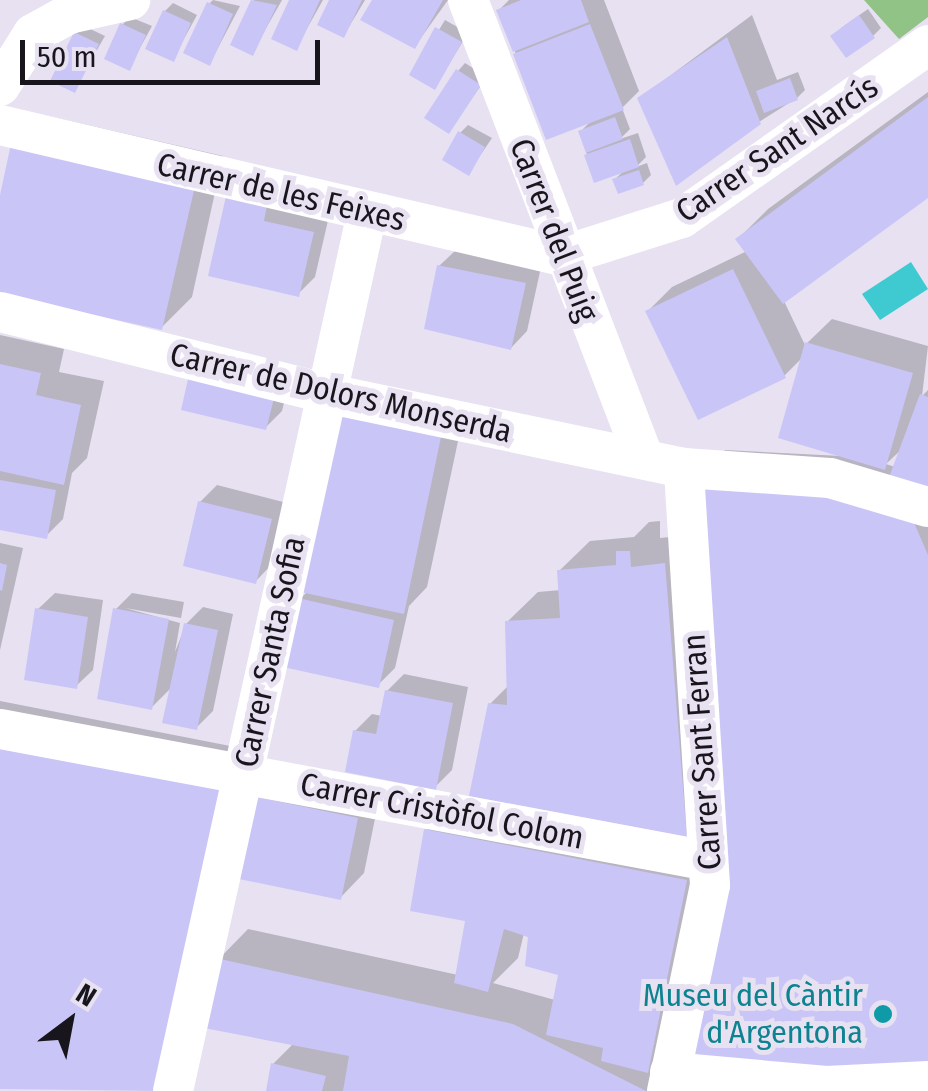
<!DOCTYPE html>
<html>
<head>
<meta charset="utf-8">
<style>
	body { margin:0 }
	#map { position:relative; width:928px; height:1091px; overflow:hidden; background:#e7e1f1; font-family:"Fira Sans Condensed",sans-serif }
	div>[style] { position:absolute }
	.green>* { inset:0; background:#91c286 }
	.water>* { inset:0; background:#3ecad0 }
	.shadow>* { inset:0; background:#0003 }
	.building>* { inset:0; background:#c9c5f7 }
	.street>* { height:40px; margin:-20px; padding:0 20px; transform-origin:20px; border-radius:20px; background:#fff }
	.dots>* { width:28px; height:28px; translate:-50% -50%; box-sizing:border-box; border:5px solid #e7e1f1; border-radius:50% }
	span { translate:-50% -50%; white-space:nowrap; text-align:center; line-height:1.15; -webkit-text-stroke:10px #e7e1f1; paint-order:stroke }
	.street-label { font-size:32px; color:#18161c }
	.culture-label { font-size:32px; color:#0d838f }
	.right { translate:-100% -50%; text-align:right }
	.north { position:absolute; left:20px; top:971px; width:100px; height:100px; -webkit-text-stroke:8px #e7e1f1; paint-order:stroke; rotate:32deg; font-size:28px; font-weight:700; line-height:40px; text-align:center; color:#18161c }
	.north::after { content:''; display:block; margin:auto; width:35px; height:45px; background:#18161c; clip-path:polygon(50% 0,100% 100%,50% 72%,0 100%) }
	.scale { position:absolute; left:20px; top:40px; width:300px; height:45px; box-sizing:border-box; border:5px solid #18161c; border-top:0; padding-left:12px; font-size:30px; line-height:35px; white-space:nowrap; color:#18161c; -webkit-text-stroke:8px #e7e1f1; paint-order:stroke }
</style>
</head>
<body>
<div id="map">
	<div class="green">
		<i style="clip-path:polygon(864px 0,928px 0,928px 17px,899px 39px)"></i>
	</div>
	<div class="water">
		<i style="clip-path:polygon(911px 262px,928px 289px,880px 320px,862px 294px)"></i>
	</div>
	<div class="shadow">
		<i style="clip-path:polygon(213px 0,240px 6px,210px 63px,209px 4px)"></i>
		<i style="clip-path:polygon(254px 0,282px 0,252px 53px,233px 44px)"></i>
		<i style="clip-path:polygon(292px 0,323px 0,296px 48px)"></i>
		<i style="clip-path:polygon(332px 0,365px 0,344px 35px)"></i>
		<i style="clip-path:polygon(375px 0,448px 0,415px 46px)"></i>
		<i style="clip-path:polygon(509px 0,604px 0,639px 91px,622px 108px,630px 129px,620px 139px,638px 133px,646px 157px,636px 167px,647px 163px,651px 175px,643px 183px,615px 179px,625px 170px,595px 180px,580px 132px,593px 119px,548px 137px,499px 10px)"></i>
		<i style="clip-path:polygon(173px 3px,197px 15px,173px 59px,165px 11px)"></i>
		<i style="clip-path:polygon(868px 9px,881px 28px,873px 36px,841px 28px)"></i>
		<i style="clip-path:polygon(752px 15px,777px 80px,798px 72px,805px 90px,797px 98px,759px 122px,640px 98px)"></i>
		<i style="clip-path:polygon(130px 17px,152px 26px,129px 68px,122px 25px)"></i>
		<i style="clip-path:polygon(445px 20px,468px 33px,435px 87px,412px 74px)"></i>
		<i style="clip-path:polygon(84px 26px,105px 36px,74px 90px,76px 34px)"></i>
		<i style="clip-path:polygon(465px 63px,487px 77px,449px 131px,458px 71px)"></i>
		<i style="clip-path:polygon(evenodd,928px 92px,928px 195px,784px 301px,805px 345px,832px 319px,928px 346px,922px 396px,928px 390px,928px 1059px,719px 802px,686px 834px,490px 704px,509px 685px,507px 622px,538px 592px,561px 590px,559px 571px,590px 541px,634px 537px,649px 522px,660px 521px,660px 538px,699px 534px,695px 480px,725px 450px,841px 456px,804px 356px,784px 376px,648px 311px,672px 287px,747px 251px,738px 239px,768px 209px,928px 92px,903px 448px,895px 467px,886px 464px,903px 448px)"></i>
		<i style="clip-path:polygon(44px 115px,223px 156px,192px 297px,161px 328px,0 291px,0 206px)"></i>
		<i style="clip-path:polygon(468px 125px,492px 138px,469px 172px,460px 133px)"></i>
		<i style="clip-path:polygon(229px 198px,329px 216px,315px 277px,298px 294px)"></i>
		<i style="clip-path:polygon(456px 250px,541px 267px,527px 331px,511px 348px,439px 266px)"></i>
		<i style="clip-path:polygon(0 335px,64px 349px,59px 372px,104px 381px,87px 458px,72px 473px,63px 519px,46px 536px,0 527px)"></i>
		<i style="clip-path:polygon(191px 376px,290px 378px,282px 411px,266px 427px)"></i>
		<i style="clip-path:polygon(464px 413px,427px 587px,409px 606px,395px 668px,378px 685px,300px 599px,308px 591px,340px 416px)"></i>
		<i style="clip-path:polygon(217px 485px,287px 503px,272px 564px,256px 581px,200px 502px)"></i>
		<i style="clip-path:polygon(0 543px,23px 548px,0 650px)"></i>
		<i style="clip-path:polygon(55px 593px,103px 600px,93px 670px,76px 686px,38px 609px)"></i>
		<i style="clip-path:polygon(132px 593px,184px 602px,181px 618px,125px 608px,180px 623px,175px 652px,186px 624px,203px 607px,233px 614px,213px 711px,196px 728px,173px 686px,152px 707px,116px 609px)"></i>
		<i style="clip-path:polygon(404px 674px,468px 687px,452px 770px,435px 787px,355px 731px,372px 714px,382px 716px,387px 691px)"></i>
		<i style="clip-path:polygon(evenodd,0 701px,261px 752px,278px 773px,380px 794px,364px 873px,340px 898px,233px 875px,214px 964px,248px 929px,458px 975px,468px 919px,426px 830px,456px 800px,716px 850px,677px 1091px,268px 1091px,273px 1064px,294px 1043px,207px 1026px,182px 1091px,0 1087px,0 701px,524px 933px,561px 974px,555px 1000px,493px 983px,518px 958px,524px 933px)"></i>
	</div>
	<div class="building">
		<i style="clip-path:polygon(251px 0,277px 5px,253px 56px,230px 45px)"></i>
		<i style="clip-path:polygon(289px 0,320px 0,297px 51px,271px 39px)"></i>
		<i style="clip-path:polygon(329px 0,362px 0,344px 38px,317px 25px)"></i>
		<i style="clip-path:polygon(372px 0,443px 0,415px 49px,360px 20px)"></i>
		<i style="clip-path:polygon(521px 0,581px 0,589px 22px,513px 52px,496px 10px)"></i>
		<i style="clip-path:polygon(207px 2px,233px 14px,210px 66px,183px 53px)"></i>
		<i style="clip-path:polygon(163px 10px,191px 23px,174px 62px,145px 49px)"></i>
		<i style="clip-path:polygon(859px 15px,875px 38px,846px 58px,830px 36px)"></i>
		<i style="clip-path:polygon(120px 23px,146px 35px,130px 71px,104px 59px)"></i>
		<i style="clip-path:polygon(590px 24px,624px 110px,546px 140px,513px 54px)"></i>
		<i style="clip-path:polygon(435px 27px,462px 42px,435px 90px,409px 75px)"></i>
		<i style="clip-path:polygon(74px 32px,99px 44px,75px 93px,50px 81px)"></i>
		<i style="clip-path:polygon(727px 37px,761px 124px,676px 186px,637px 98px)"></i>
		<i style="clip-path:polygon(456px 69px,481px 85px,449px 134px,424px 118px)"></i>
		<i style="clip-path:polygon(790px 78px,798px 100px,764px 113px,756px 91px)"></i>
		<i style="clip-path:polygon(928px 97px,928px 198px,783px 304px,735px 239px)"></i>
		<i style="clip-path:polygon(615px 117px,623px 139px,586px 153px,578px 131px)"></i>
		<i style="clip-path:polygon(458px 131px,485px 147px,469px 176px,442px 160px)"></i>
		<i style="clip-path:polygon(630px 139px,639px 167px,594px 183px,584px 155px)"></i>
		<i style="clip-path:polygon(11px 144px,195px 186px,162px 330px,0 294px,0 195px)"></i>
		<i style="clip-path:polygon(639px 170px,644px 185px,618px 194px,612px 179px)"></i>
		<i style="clip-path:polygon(226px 196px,267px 205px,264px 221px,314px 232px,299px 297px,208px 276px)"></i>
		<i style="clip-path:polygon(437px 265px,526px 283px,511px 350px,424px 329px)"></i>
		<i style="clip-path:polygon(733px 269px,786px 378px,698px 420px,645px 311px)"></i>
		<i style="clip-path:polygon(805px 342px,913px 373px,885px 470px,778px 438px)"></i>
		<i style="clip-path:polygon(0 364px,41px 373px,36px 395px,81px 405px,64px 485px,0 471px)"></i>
		<i style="clip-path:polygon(189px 375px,275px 394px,266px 430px,181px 410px)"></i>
		<i style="clip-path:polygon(920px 394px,928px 397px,928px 495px,888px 480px)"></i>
		<i style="clip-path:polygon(337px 415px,441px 437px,404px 614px,300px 592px)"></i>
		<i style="clip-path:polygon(693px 479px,834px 487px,909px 511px,928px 555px,928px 1062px,781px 1070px,688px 1059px,722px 882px)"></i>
		<i style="clip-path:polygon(0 480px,56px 490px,47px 539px,0 530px)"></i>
		<i style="clip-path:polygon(198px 501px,272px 519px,256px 584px,183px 566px)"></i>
		<i style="clip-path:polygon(616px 551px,630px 551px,631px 567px,665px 563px,687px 837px,469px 796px,488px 703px,507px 705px,505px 621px,560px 618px,557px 570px,616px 565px)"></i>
		<i style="clip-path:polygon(0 563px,7px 565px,2px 591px,0 590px)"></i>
		<i style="clip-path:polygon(298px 598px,394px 620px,379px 688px,283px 667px)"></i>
		<i style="clip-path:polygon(35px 608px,88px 617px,77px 689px,24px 680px)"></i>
		<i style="clip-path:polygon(113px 608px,169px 619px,152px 710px,97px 699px)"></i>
		<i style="clip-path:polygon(184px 623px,218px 630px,197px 730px,162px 723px)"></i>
		<i style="clip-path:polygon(385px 690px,453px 703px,436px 790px,345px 772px,353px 730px,376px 734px)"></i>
		<i style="clip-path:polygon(0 737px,232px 782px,164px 1091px,0 1089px)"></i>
		<i style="clip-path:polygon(251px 796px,358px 818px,341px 900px,234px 878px)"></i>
		<i style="clip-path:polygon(424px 829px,687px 880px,648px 1073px,601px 1061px,603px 1048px,546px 1035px,558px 975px,525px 966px,528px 937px,504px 929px,488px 992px,454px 983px,465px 921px,410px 911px)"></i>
		<i style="clip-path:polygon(216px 958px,513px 1024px,646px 1091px,343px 1091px,349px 1056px,204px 1028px)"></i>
		<i style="clip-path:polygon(271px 1063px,326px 1076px,322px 1091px,266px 1091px)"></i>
	</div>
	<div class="street">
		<i style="left:468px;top:0;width:492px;rotate:69deg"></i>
		<i style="left:0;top:86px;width:62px;rotate:-57.6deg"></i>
		<i style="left:33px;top:34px;width:41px;rotate:-29.1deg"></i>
		<i style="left:69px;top:14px;width:63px;rotate:-12.9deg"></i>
		<i style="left:0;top:125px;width:577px;rotate:13.12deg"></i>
		<i style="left:562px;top:256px;width:126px;rotate:-17.6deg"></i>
		<i style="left:682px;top:218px;width:301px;rotate:-35.1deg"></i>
		<i style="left:0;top:312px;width:335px;rotate:14deg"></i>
		<i style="left:325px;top:393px;width:367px;rotate:11.8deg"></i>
		<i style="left:684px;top:468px;width:146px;rotate:3.9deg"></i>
		<i style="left:830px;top:478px;width:102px;rotate:16.5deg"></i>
		<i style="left:0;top:729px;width:720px;rotate:10.56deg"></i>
		<i style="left:670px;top:1072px;width:157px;rotate:5.1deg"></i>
		<i style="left:826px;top:1086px;width:102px;rotate:-2.8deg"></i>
		<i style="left:173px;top:1091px;width:899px;rotate:-77.54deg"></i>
		<i style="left:667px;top:1091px;width:210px;rotate:-78.2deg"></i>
		<i style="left:710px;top:885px;width:418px;rotate:-93.6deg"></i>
	</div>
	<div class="dots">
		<i style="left:883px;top:1014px;background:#0f9aa8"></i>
	</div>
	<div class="street-label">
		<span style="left:777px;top:149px;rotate:-34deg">Carrer Sant Narcís</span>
		<span style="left:281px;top:192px;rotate:13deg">Carrer de les Feixes</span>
		<span style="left:554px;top:230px;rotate:69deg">Carrer del Puig</span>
		<span style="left:341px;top:393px;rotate:13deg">Carrer de Dolors Monserda</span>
		<span style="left:270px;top:652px;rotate:-78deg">Carrer Santa Sofia</span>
		<span style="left:702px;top:752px;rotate:-94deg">Carrer Sant Ferran</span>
		<span style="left:442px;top:811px;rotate:11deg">Carrer Cristòfol Colom</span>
	</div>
	<div class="culture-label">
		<span class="right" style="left:863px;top:1014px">Museu del Càntir<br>d'Argentona</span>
	</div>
	<div class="north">N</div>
	<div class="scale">50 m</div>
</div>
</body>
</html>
